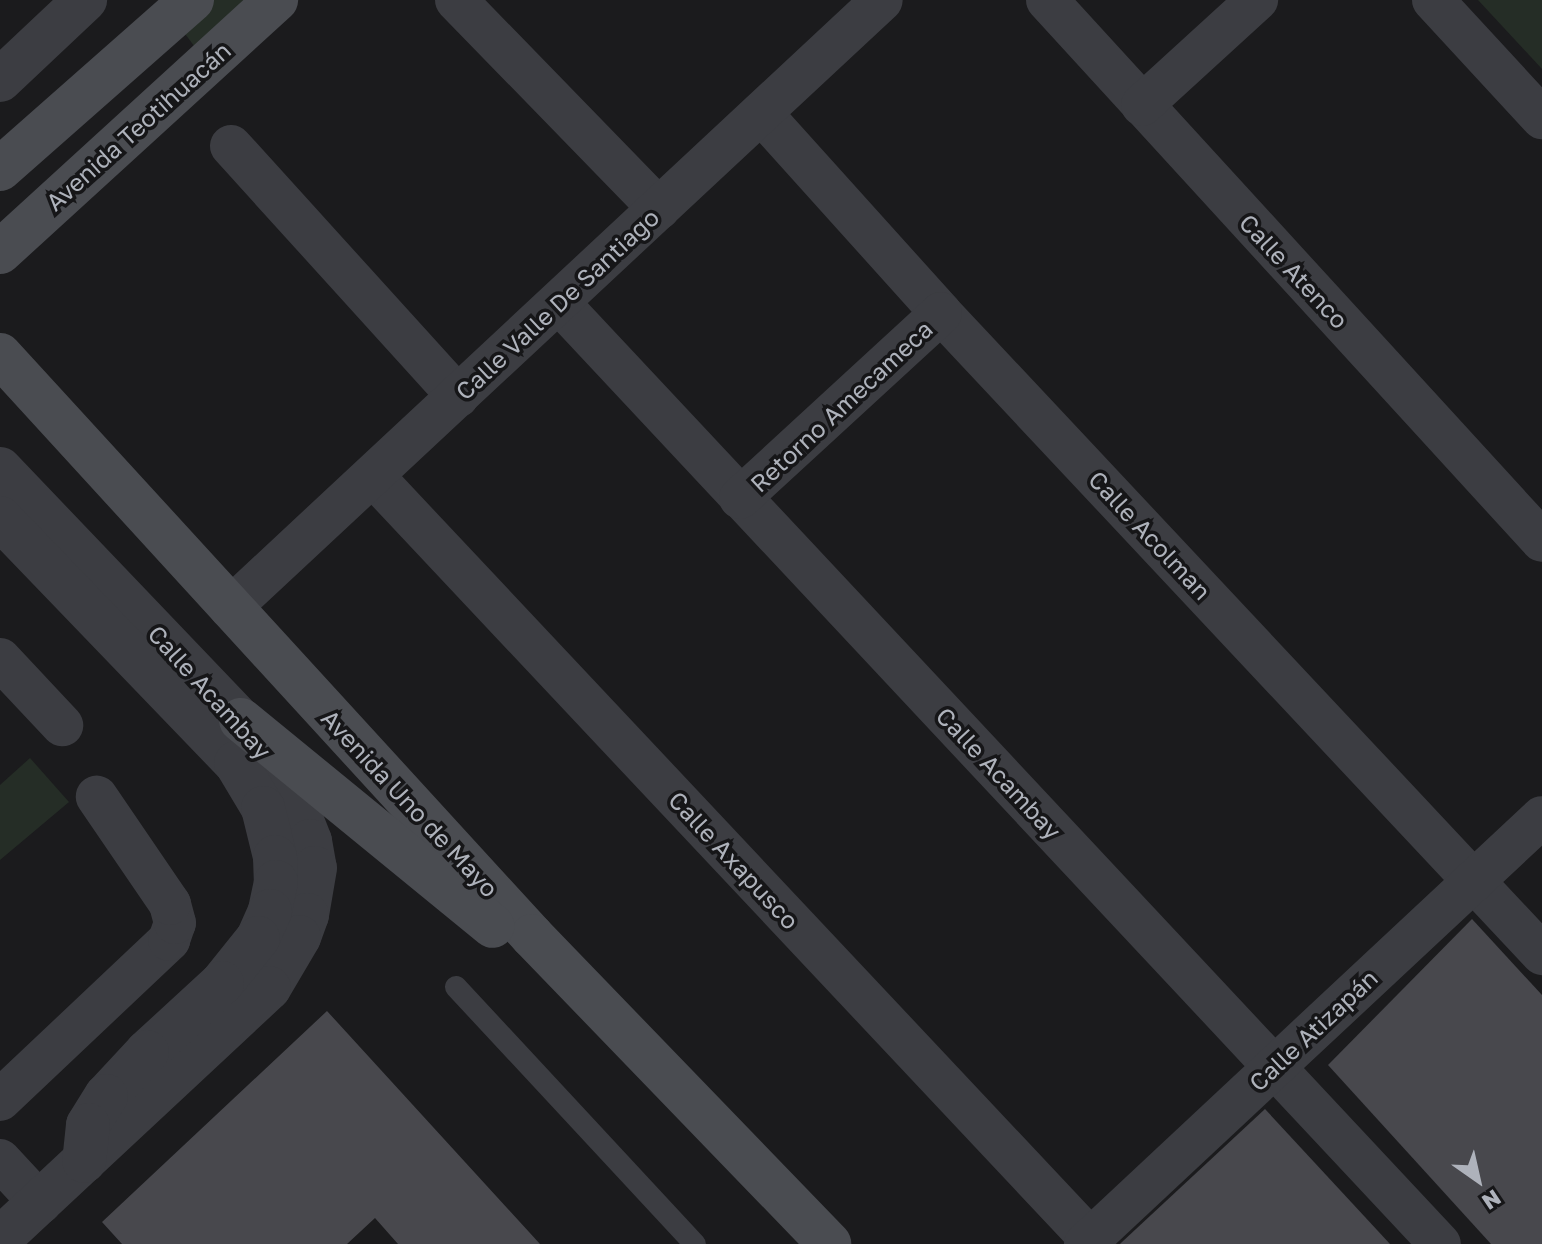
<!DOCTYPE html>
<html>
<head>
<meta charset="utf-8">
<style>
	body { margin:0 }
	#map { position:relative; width:1542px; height:1244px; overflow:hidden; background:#1b1b1d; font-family:"Golos Text",sans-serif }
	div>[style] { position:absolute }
	.green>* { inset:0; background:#252d26 }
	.building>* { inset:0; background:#48484d }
	.service>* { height:22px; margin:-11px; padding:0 11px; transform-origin:11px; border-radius:11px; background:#3c3d42 }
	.minor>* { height:42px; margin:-21px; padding:0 21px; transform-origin:21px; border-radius:21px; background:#3c3d42 }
	.tertiary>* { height:44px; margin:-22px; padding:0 22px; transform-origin:22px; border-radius:22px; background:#3c3d42 }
	.secondary>* { height:44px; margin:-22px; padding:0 22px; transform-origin:22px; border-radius:22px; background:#4a4c51 }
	span { translate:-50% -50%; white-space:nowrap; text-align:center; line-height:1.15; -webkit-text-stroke:7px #161618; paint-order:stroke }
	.street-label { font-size:24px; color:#aeb2bb }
	.north { position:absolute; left:1438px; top:1140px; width:80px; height:80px; -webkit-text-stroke:6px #161618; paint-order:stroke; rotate:146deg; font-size:22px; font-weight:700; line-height:32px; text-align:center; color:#aeb2bb }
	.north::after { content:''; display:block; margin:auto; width:28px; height:36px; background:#aeb2bb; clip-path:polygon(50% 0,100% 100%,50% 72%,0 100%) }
</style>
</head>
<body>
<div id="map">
	<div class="green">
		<i style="clip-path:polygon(199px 0,269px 0,197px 50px,180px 27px)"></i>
		<i style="clip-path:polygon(1478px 0,1542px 0,1542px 69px)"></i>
		<i style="clip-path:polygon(30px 758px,69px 802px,0 860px,0 785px)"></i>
	</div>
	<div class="building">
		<i style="clip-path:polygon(1472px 919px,1542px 995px,1542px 1244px,1491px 1244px,1328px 1065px)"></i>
		<i style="clip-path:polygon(327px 1011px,540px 1244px,398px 1244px,375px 1218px,347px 1244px,122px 1244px,102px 1222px)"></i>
		<i style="clip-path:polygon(1265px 1109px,1390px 1244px,1120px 1244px,1122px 1242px)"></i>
	</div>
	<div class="service">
		<i style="left:456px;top:987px;width:351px;rotate:47.1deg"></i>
	</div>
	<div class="minor">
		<i style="left:456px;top:0;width:291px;rotate:45.8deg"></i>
		<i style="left:1047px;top:0;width:733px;rotate:47.54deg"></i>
		<i style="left:1433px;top:0;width:161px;rotate:47.3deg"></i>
		<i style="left:1142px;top:105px;width:156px;rotate:-42.4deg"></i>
		<i style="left:761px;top:113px;width:269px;rotate:48deg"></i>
		<i style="left:941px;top:313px;width:879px;rotate:46.84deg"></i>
		<i style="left:231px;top:146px;width:338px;rotate:47.8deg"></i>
		<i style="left:559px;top:303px;width:1289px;rotate:46.89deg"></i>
		<i style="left:373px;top:476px;width:1054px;rotate:46.77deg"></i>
		<i style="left:740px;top:498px;width:273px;rotate:-42.6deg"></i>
		<i style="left:230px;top:608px;width:891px;rotate:-43deg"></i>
		<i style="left:0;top:659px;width:91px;rotate:46.8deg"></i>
		<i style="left:0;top:1100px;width:233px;rotate:-43.4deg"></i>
		<i style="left:169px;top:940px;width:18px;rotate:-71deg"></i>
		<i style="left:175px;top:923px;width:20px;rotate:-105deg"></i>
		<i style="left:170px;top:904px;width:130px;rotate:-124.3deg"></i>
		<i style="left:0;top:1160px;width:59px;rotate:47.1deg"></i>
		<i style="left:1085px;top:1244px;width:625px;rotate:-43.06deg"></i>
	</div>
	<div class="tertiary">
		<i style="left:0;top:80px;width:117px;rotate:-43.3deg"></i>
		<i style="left:0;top:469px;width:376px;rotate:46.3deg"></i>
		<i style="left:260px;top:741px;width:57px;rotate:58.5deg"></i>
		<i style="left:290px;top:790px;width:55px;rotate:68.6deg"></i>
		<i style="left:310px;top:841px;width:27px;rotate:80deg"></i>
		<i style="left:315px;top:868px;width:48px;rotate:99.7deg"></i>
		<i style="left:307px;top:915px;width:23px;rotate:110deg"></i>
		<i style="left:299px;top:937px;width:59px;rotate:120.5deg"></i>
		<i style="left:269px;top:988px;width:368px;rotate:137deg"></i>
		<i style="left:0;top:518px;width:340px;rotate:46.1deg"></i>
		<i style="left:236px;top:763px;width:52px;rotate:59deg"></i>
		<i style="left:263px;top:808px;width:50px;rotate:76.2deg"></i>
		<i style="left:275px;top:857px;width:25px;rotate:88deg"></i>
		<i style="left:276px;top:882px;width:30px;rotate:102deg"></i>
		<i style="left:270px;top:911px;width:30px;rotate:114deg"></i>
		<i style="left:258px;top:938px;width:58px;rotate:128.7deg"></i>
		<i style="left:222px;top:983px;width:102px;rotate:137.4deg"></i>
		<i style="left:147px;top:1052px;width:60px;rotate:133deg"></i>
		<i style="left:106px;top:1096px;width:34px;rotate:122deg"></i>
		<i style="left:88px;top:1125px;width:36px;rotate:96deg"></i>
	</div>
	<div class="secondary">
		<i style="left:0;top:169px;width:256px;rotate:-41.4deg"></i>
		<i style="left:0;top:252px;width:374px;rotate:-42.4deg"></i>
		<i style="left:0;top:355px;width:788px;rotate:47.52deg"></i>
		<i style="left:532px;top:936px;width:428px;rotate:46deg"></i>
		<i style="left:241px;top:720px;width:325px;rotate:39.3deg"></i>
	</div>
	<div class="street-label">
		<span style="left:138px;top:126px;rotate:-42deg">Avenida Teotihuacán</span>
		<span style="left:1294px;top:271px;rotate:47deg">Calle Atenco</span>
		<span style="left:557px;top:304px;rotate:-43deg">Calle Valle De Santiago</span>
		<span style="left:841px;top:406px;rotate:-43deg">Retorno Amecameca</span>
		<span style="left:1150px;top:535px;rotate:47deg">Calle Acolman</span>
		<span style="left:210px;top:692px;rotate:48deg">Calle Acambay</span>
		<span style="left:999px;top:773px;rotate:47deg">Calle Acambay</span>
		<span style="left:410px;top:803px;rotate:47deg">Avenida Uno de Mayo</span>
		<span style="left:734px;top:860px;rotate:47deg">Calle Axapusco</span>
		<span style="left:1313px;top:1030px;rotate:-43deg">Calle Atizapán</span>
	</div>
	<div class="north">N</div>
</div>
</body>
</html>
